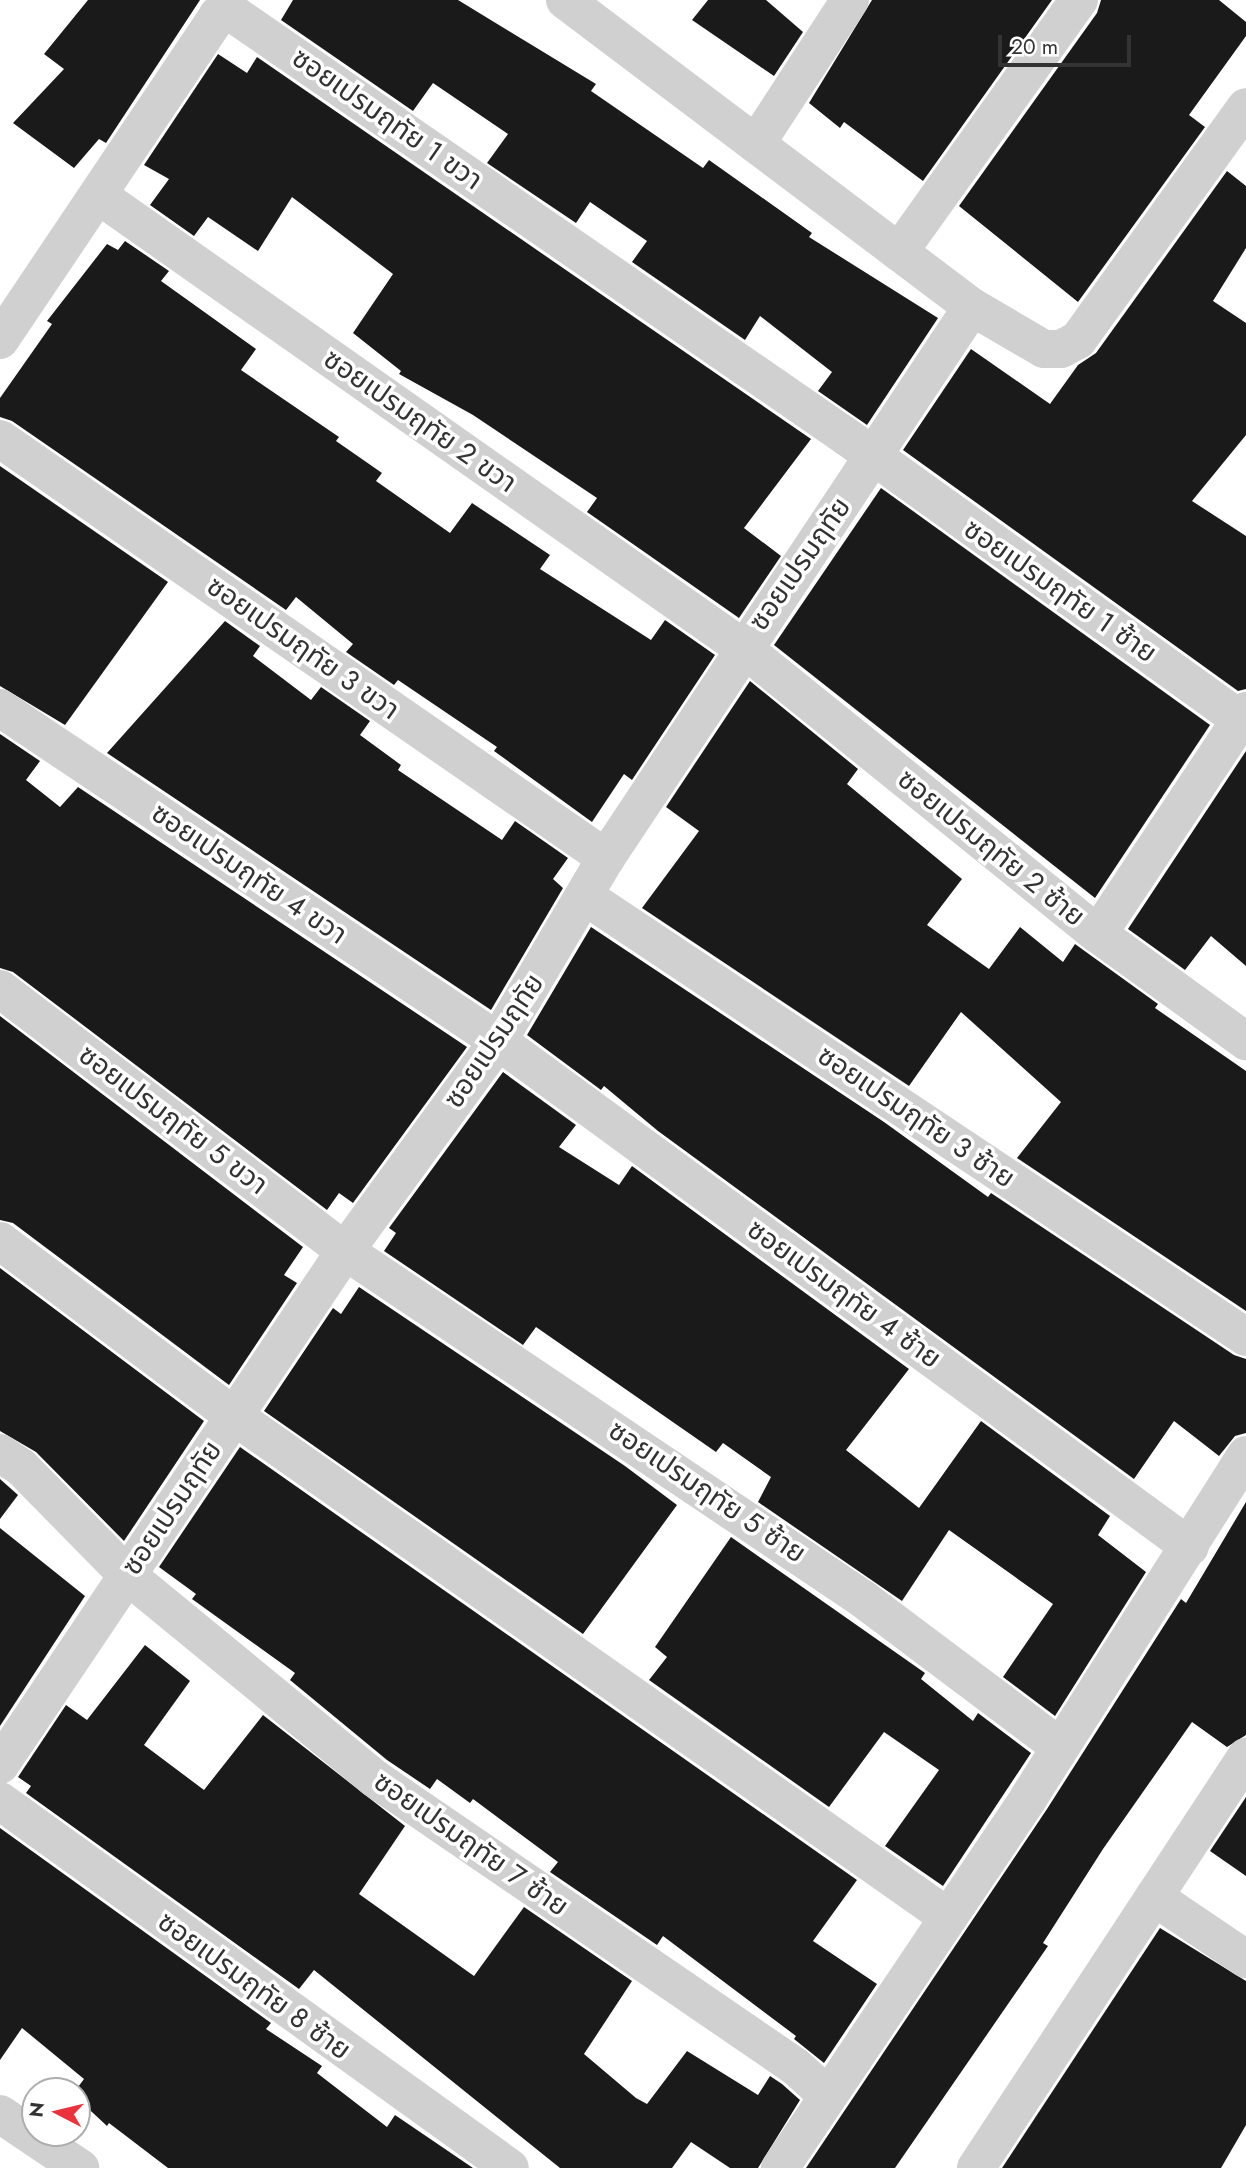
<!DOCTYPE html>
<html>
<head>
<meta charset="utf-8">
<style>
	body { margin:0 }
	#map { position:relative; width:1246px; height:2168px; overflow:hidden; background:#fff; font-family:Jost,"Noto Sans Thai",sans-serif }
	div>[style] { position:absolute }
	.building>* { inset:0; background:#1a1a1a }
	.minor>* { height:38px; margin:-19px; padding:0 19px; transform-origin:19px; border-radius:19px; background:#d0d0d0 }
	span { translate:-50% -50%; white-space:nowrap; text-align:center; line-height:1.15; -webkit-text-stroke:7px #fff; paint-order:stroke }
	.street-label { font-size:28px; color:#333 }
	.north { position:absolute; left:21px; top:2077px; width:70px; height:70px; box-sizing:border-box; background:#fff; border:2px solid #adadad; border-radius:50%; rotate:277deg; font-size:19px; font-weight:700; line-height:28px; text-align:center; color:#333 }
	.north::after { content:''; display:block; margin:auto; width:24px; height:32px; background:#eb333e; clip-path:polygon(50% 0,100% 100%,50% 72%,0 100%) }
	.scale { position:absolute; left:998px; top:35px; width:133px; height:32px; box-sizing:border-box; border:4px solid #333; border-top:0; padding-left:9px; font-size:21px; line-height:24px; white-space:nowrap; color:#333; -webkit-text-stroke:5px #fff; paint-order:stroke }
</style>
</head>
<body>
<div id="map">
	<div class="building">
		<i style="clip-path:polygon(88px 0,200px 0,106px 143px,99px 139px,74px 168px,13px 123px,64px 69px,44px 54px)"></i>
		<i style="clip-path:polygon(293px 0,458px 0,596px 84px,591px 91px,703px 168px,709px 160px,812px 233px,809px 237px,938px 318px,867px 425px,818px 391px,832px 372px,760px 316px,745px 340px,632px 262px,647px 241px,590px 202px,576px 223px,487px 163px,508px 134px,433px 83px,413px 111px,281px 20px)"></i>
		<i style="clip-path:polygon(708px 0,766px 0,803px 32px,774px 76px,692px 20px)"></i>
		<i style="clip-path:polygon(872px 0,1052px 0,923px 181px,844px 122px,840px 128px,809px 103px)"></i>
		<i style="clip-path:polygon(1101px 0,1219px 0,1246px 22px,1246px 36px,1189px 115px,1205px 127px,1078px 302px,959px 206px,1097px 13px)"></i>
		<i style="clip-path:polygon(218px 54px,247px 73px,257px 57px,811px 439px,744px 528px,781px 556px,739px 618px,587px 512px,597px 498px,473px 415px,399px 374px,401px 371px,353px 333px,393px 274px,292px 197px,258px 251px,208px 217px,194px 236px,150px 205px,169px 179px,144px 165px)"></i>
		<i style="clip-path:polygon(1227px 171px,1246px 186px,1246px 248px,1213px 301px,1246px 323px,1246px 435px,1192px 501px,1246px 536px,1246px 689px,1238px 691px,903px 450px,971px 349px,1050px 404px,1078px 365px,1096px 353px)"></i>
		<i style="clip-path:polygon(125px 241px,169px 271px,161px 281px,256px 349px,241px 370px,339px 437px,336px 441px,382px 473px,376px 481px,450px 533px,472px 503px,550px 555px,540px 569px,651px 640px,665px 620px,715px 655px,632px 780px,624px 774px,592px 822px,494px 751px,497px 747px,398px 680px,394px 685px,346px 652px,353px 644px,296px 597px,286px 610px,12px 421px,0 417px,0 398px,52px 324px,47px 321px,107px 244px,118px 250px)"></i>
		<i style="clip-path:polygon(0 466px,168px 582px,65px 725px,0 686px)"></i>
		<i style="clip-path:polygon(881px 488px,1210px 725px,1095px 898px,774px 645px)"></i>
		<i style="clip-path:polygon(225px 621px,260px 646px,253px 656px,311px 700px,321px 687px,370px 721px,360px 735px,401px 765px,398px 770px,502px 840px,515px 821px,568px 858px,553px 879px,563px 888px,491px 1010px,107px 753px)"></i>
		<i style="clip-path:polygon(750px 681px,858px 769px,847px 784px,962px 879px,927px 925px,989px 969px,1020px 927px,1063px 962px,1075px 944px,1158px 1004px,1155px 1008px,1246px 1071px,1246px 1311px,1017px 1158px,1061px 1102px,961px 1012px,909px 1086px,642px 908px,699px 831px,666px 807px)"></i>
		<i style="clip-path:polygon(0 734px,40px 761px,26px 780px,60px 807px,78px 787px,467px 1047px,353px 1203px,339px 1193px,327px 1210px,13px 972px,0 968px)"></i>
		<i style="clip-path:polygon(1246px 751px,1246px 966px,1211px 936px,1185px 970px,1128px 929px)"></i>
		<i style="clip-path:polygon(591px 927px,884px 1122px,988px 1197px,991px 1193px,1234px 1355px,1246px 1359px,1246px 1433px,1235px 1436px,1219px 1456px,1174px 1421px,1134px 1479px,658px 1131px,604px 1086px,601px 1090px,527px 1035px)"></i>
		<i style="clip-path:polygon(0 1016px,303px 1247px,284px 1275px,297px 1283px,229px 1385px,13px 1223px,0 1220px)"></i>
		<i style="clip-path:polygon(503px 1072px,576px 1125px,559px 1147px,619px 1185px,632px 1166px,909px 1369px,846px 1450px,919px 1508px,981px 1421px,1110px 1516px,1098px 1535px,1146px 1572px,1055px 1716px,1003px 1677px,1053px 1604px,949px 1530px,902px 1601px,758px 1502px,771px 1477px,723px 1443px,716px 1452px,536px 1327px,523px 1345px,384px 1251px,396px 1233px,389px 1228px)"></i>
		<i style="clip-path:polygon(0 1268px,204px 1421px,124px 1541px,36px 1452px,0 1431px)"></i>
		<i style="clip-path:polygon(359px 1287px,625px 1466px,677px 1505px,583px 1634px,264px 1411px,333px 1308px,341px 1314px)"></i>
		<i style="clip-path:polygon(240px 1447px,857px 1880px,813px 1941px,877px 1984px,824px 2063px,794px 2039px,796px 2036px,663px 1936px,657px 1945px,550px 1872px,558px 1862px,473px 1799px,470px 1803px,437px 1779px,430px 1789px,387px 1760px,290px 1680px,295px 1673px,192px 1599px,196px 1594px,159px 1567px)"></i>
		<i style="clip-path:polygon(0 1479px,18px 1495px,0 1519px)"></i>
		<i style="clip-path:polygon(1246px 1502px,1246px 1735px,1227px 1747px,1192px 1722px,1103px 1849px,1043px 1943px,1048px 1946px,895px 2168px,806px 2168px,1047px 1809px,1181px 1599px,1186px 1603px)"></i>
		<i style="clip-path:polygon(0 1528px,85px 1596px,0 1726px)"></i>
		<i style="clip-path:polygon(731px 1537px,925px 1673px,921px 1679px,973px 1721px,978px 1713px,1031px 1753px,943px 1886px,885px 1846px,939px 1770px,884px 1732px,829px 1807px,649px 1680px,667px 1657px,655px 1647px)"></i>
		<i style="clip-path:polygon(145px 1645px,190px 1681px,144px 1745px,204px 1790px,263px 1715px,405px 1826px,359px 1894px,474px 1976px,524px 1907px,632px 1981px,584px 2054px,636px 2098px,647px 2104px,687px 2051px,758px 2095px,770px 2076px,782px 2084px,800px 2100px,758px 2168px,730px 2168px,691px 2142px,672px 2168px,560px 2168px,314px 1970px,299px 1989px,26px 1793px,31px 1786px,18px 1777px,66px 1705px,87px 1720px)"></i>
		<i style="clip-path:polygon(1246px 1797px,1246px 1876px,1210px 1851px)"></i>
		<i style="clip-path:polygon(0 1828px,271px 2023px,266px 2029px,322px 2066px,317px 2073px,387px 2127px,395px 2115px,473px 2168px,168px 2168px,109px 2123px,107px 2126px,77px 2098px,75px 2091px,84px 2079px,22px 2028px,0 2060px)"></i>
		<i style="clip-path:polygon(1160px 1928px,1246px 1981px,1246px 2125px,1221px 2168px,1002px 2168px)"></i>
	</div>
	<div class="minor">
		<i style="left:565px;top:0;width:510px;rotate:37.03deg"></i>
		<i style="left:972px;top:307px;width:83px;rotate:30.3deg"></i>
		<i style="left:1044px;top:349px;width:17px"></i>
		<i style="left:1061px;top:349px;width:19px;rotate:-28deg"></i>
		<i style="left:1078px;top:340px;width:287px;rotate:-54.2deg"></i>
		<i style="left:756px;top:144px;width:172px;rotate:-56.9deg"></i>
		<i style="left:98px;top:195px;width:788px;rotate:35.08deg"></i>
		<i style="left:743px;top:648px;width:456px;rotate:38.9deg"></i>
		<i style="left:1098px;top:934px;width:183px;rotate:35.9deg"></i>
		<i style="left:899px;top:252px;width:310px;rotate:-54.5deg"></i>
		<i style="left:0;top:340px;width:391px;rotate:-56.1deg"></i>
		<i style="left:218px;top:15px;width:17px"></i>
		<i style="left:235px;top:15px;width:743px;rotate:34.59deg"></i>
		<i style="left:847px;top:437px;width:491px;rotate:35.7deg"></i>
		<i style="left:0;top:439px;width:737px;rotate:34.66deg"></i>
		<i style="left:0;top:708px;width:599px;rotate:33.77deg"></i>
		<i style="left:498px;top:1041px;width:857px;rotate:36.17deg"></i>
		<i style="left:586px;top:897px;width:793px;rotate:33.69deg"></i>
		<i style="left:1098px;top:934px;width:268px;rotate:-56.4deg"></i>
		<i style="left:0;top:989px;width:433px;rotate:37.2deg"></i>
		<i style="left:345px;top:1251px;width:624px;rotate:33.89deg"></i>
		<i style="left:863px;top:1599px;width:246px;rotate:36.9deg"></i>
		<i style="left:0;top:1241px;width:292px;rotate:36.8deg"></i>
		<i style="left:234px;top:1416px;width:872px;rotate:35.06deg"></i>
		<i style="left:0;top:1453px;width:25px;rotate:34deg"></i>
		<i style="left:21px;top:1467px;width:151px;rotate:45.5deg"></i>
		<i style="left:127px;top:1575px;width:320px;rotate:39.4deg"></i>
		<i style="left:374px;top:1778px;width:511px;rotate:34.4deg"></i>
		<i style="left:796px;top:2067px;width:43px;rotate:42.2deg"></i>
		<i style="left:0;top:1765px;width:619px;rotate:-56.13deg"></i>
		<i style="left:345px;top:1251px;width:260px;rotate:-53.9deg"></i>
		<i style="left:498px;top:1041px;width:212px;rotate:-59.5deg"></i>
		<i style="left:606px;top:858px;width:661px;rotate:-56.41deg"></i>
		<i style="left:0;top:1801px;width:628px;rotate:35.74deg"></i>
		<i style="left:1154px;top:1897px;width:111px;rotate:34deg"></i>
		<i style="left:0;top:2114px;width:97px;rotate:34deg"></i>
		<i style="left:780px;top:2168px;width:447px;rotate:-56.1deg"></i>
		<i style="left:1029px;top:1797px;width:405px;rotate:-57.6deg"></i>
		<i style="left:976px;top:2168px;width:492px;rotate:-56.7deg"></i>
	</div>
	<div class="street-label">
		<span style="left:387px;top:119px;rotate:35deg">ซอยเปรมฤทัย 1 ขวา</span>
		<span style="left:420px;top:421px;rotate:35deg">ซอยเปรมฤทัย 2 ขวา</span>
		<span style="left:800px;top:564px;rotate:-55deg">ซอยเปรมฤทัย</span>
		<span style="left:1060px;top:591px;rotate:35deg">ซอยเปรมฤทัย 1 ซ้าย</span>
		<span style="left:303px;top:648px;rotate:35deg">ซอยเปรมฤทัย 3 ขวา</span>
		<span style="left:991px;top:848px;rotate:39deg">ซอยเปรมฤทัย 2 ซ้าย</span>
		<span style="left:249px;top:874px;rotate:34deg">ซอยเปรมฤทัย 4 ขวา</span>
		<span style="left:494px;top:1041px;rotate:-56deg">ซอยเปรมฤทัย</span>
		<span style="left:916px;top:1117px;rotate:34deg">ซอยเปรมฤทัย 3 ซ้าย</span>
		<span style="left:173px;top:1120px;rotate:37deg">ซอยเปรมฤทัย 5 ขวา</span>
		<span style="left:844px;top:1294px;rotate:36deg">ซอยเปรมฤทัย 4 ซ้าย</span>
		<span style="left:707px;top:1492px;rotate:34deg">ซอยเปรมฤทัย 5 ซ้าย</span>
		<span style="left:172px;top:1508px;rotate:-56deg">ซอยเปรมฤทัย</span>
		<span style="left:471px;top:1844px;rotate:35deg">ซอยเปรมฤทัย 7 ซ้าย</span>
		<span style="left:254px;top:1986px;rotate:36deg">ซอยเปรมฤทัย 8 ซ้าย</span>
	</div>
	<div class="north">N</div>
	<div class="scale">20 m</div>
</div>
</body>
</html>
